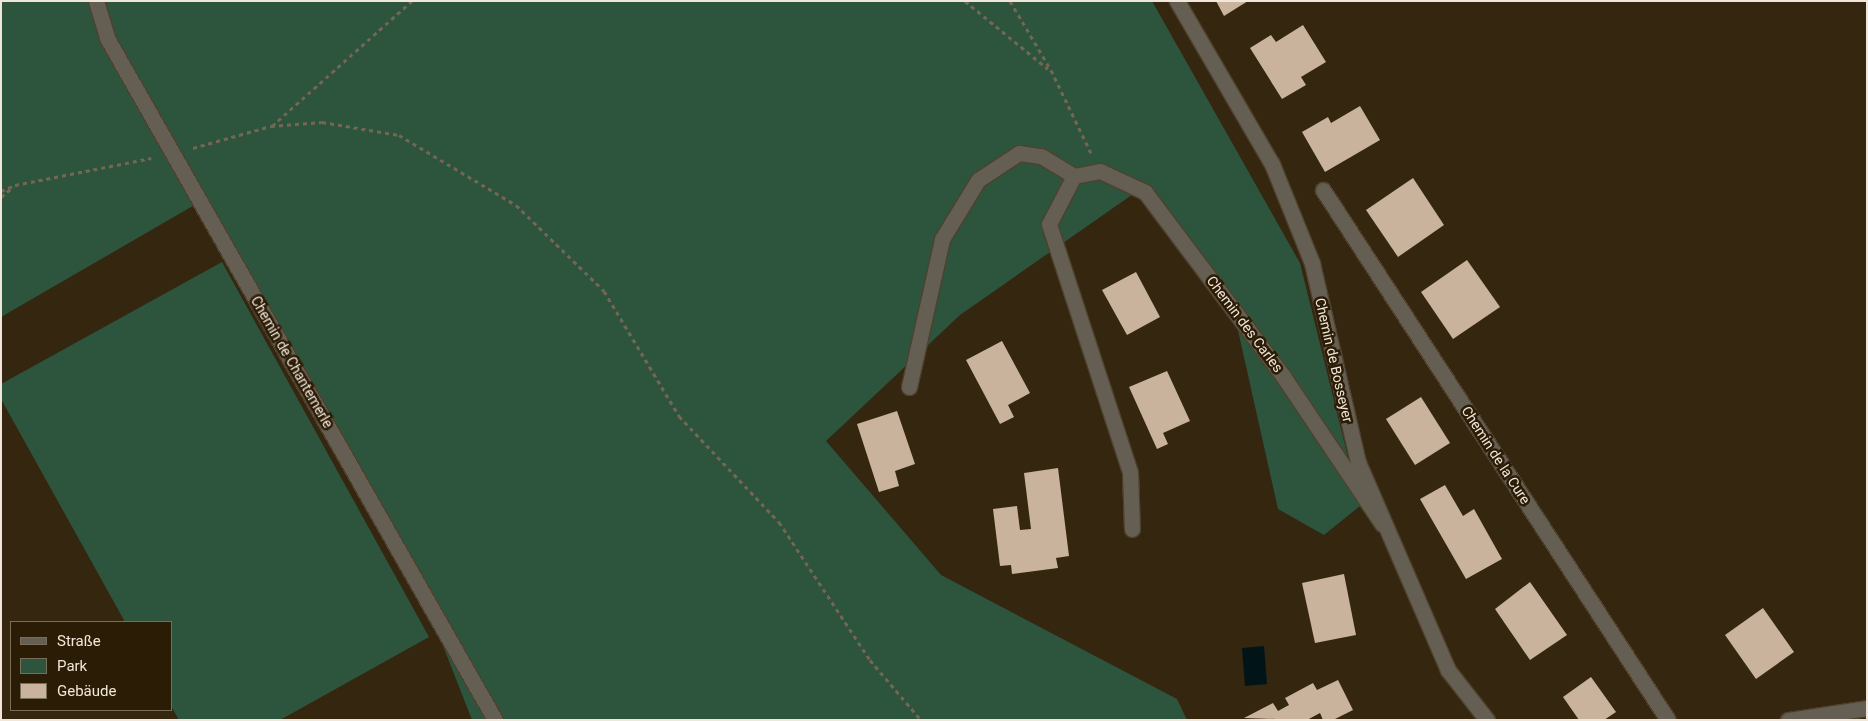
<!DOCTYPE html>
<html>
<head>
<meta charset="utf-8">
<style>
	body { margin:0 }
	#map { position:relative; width:1868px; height:721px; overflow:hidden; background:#352610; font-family:Roboto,sans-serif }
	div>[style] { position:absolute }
	.green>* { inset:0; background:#2d543d }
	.water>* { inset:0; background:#011519 }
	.building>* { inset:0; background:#cab39c }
	.path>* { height:3px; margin-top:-1.5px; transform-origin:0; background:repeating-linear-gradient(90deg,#746653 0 4px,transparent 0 8px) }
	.roads { filter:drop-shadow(1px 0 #4f412c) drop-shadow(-1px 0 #4f412c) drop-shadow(0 1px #4f412c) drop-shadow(0 -1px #4f412c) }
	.lane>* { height:15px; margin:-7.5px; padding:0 7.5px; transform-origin:7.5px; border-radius:7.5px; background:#645e53 }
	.street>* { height:15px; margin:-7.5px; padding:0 7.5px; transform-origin:7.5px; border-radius:7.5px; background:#645e53 }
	span { translate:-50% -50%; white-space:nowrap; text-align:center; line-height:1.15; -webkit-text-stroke:5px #2b1c06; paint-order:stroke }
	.street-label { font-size:14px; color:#f0e6d9 }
	.frame { position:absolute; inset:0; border:2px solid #f0e6d9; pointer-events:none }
	.legend { position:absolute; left:10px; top:621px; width:162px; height:90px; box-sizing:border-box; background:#2b1c06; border:1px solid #7a6d5a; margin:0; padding:6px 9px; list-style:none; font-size:15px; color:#f0e6d9 }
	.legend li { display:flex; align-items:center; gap:10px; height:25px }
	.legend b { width:25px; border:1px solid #7a6d5a }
</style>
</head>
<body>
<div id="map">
	<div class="green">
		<i style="clip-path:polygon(1px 1px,1152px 1px,1300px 263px,1360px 506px,1324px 535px,1278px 509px,1235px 317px,1136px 192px,960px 315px,826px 441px,941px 575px,1177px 699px,1187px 720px,472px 720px,438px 633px,198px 203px,1px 317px)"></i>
		<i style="clip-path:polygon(222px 262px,429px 637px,280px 720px,179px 720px,171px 706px,171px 622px,125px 622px,1px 399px,1px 384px)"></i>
	</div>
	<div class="water">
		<i style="clip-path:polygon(1264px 646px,1267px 684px,1245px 686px,1242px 648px)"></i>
	</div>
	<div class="building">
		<i style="clip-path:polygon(1216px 1px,1248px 1px,1224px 16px)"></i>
		<i style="clip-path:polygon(1303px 25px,1326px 62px,1301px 77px,1306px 85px,1282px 99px,1250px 48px,1271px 35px,1276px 42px)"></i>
		<i style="clip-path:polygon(1360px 106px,1380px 140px,1325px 172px,1302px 132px,1328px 117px,1331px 123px)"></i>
		<i style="clip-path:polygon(1413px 178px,1444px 225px,1398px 257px,1366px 210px)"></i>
		<i style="clip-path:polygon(1467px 260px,1500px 307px,1453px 339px,1421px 292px)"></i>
		<i style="clip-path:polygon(1136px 272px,1160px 317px,1127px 335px,1102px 290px)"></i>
		<i style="clip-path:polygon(1002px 341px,1030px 393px,1008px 405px,1014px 417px,1000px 424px,966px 360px)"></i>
		<i style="clip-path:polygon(1167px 371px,1190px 421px,1163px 433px,1168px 444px,1157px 449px,1129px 387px)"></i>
		<i style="clip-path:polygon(1421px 397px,1450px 443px,1415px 465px,1386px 419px)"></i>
		<i style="clip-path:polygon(897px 411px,915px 464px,895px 471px,899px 486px,879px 492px,857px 424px)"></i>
		<i style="clip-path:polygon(1058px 468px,1069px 556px,1056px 558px,1058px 568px,1012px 574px,1011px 565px,1000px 566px,993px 509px,1017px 506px,1020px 530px,1031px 529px,1024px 473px)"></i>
		<i style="clip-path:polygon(1445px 485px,1463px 516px,1474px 509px,1502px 559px,1466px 579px,1420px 499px)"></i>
		<i style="clip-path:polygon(1344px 574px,1356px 635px,1315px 643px,1302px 583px)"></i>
		<i style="clip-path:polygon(1530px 582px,1567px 635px,1530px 660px,1495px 609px)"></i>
		<i style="clip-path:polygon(1763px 608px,1794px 652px,1756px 679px,1725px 635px)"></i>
		<i style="clip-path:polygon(1591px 677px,1616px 712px,1604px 720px,1579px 720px,1563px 697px)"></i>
		<i style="clip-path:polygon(1338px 680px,1353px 710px,1333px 720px,1323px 720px,1320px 713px,1307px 720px,1244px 718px,1273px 703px,1278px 711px,1289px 705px,1285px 698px,1313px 683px,1317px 690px)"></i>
	</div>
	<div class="path">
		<i style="left:965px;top:1px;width:107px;rotate:39.3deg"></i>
		<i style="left:1010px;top:1px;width:80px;rotate:59.3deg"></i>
		<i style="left:1051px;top:70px;width:92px;rotate:64.3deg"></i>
		<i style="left:272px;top:126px;width:188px;rotate:-41.8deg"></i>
		<i style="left:193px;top:148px;width:81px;rotate:-15.8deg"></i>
		<i style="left:271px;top:126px;width:51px;rotate:-4.5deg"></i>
		<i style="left:322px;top:122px;width:78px;rotate:9.6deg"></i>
		<i style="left:399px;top:135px;width:136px;rotate:30.9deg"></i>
		<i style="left:516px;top:205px;width:123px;rotate:44.3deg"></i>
		<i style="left:604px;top:291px;width:146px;rotate:59deg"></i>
		<i style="left:679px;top:416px;width:146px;rotate:46.7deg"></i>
		<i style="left:779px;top:522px;width:165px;rotate:56.6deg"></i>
		<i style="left:870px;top:660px;width:79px;rotate:49.6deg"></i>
		<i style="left:1px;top:191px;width:15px;rotate:-23deg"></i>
		<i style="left:15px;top:185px;width:139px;rotate:-11.2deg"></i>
		<i style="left:1px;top:197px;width:16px;rotate:-40deg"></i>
	</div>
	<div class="roads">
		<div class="lane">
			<i style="left:1323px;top:190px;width:632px;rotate:56.94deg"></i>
		</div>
		<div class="street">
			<i style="left:96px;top:1px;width:39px;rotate:73deg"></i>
			<i style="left:107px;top:38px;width:785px;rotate:60.36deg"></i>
			<i style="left:1177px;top:1px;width:189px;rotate:59.8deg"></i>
			<i style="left:1272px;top:164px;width:107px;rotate:68deg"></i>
			<i style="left:1312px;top:263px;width:204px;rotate:77deg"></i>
			<i style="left:1358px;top:462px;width:227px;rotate:66.6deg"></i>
			<i style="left:1448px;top:670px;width:63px;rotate:52deg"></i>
			<i style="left:909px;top:387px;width:152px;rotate:-77.4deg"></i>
			<i style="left:942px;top:239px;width:69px;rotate:-58.6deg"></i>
			<i style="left:978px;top:180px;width:49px;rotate:-33.4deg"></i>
			<i style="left:1019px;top:153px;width:22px;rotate:8deg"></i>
			<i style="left:1041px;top:156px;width:39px;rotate:31deg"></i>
			<i style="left:1132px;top:529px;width:57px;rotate:-92deg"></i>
			<i style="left:1130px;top:472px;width:261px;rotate:-108.1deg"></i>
			<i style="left:1049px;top:224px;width:54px;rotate:-62.5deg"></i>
			<i style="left:1074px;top:176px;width:26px;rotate:-11deg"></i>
			<i style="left:1100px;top:171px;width:50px;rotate:25deg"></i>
			<i style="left:1145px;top:192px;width:230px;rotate:53.1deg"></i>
			<i style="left:1283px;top:376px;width:178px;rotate:56.2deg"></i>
			<i style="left:1788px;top:720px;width:80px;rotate:-8.6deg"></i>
		</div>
	</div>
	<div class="street-label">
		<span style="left:1245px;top:324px;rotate:53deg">Chemin des Carles</span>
		<span style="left:1334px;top:360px;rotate:77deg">Chemin de Bosseyer</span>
		<span style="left:292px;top:362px;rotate:60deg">Chemin de Chantemerle</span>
		<span style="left:1496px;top:455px;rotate:57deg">Chemin de la Cure</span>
	</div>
	<div class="frame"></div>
	<ul class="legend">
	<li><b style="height:6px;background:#645e53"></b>Straße</li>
	<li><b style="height:14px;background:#2d543d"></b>Park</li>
	<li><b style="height:14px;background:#cab39c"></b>Gebäude</li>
	</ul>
</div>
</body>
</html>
